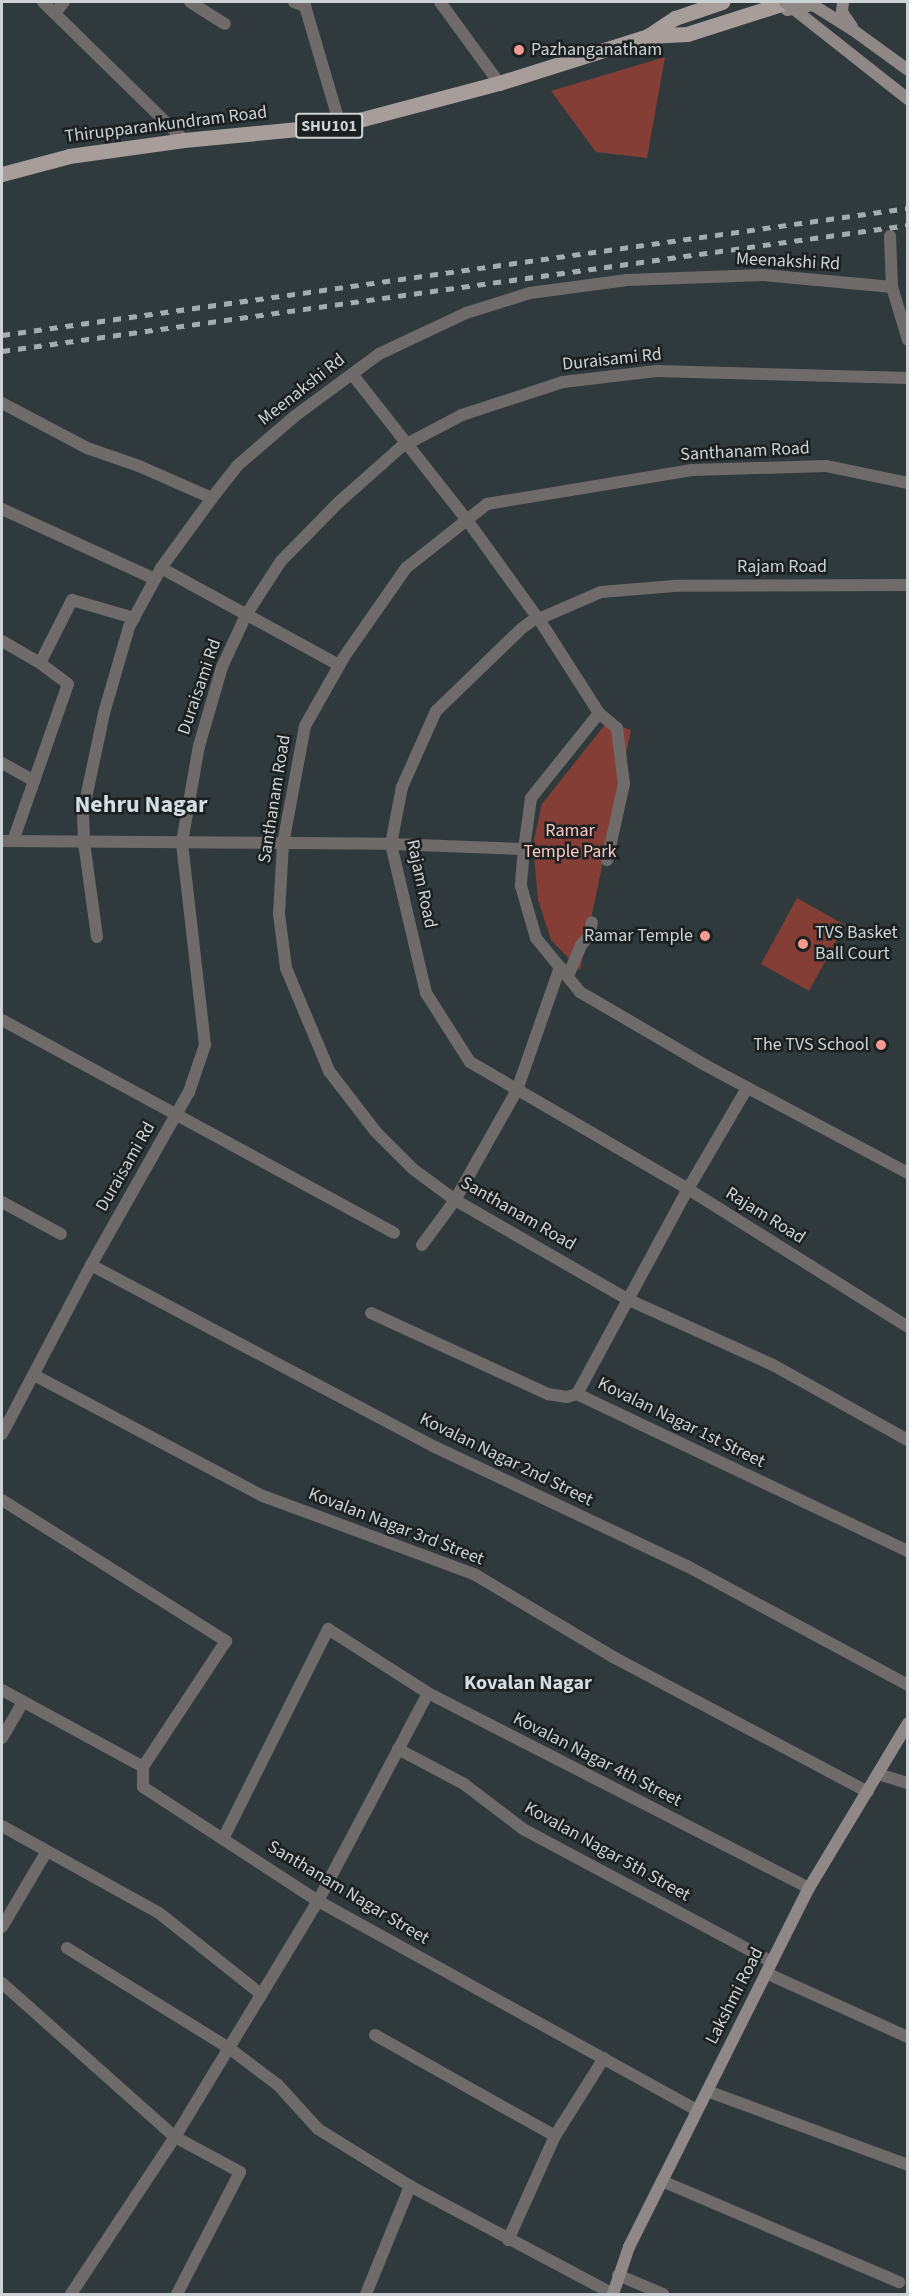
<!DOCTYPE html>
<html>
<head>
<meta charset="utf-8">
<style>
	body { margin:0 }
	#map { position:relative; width:909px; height:2296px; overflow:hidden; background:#303a3c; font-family:"Source Sans 3",sans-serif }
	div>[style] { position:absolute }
	.green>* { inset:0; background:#843e36 }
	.street>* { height:12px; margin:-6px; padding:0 6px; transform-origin:6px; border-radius:6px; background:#706b6b }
	.secondary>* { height:12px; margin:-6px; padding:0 6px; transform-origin:6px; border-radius:6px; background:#8f8887 }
	.primary>* { height:15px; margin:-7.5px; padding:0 7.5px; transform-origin:7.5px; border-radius:7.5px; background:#a79e9c }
	.rail>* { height:4.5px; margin-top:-2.25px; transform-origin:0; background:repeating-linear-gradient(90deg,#a5acad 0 8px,transparent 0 16px) }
	.secondary-bridge>* { height:12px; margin:-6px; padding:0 6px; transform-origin:6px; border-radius:6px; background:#8f8887 }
	.dots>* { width:16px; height:16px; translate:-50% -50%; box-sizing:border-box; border:3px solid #1c2021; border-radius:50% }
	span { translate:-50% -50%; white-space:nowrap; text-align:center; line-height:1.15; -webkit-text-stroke:5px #1c2021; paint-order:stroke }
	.shield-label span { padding:2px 4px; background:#1c2021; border:2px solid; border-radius:4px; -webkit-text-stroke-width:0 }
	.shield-label { font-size:16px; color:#cdd3d4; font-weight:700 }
	.poi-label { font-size:18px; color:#cdd3d4 }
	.left { translate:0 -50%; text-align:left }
	.right { translate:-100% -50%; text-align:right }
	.street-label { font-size:18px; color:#cdd3d4 }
	.park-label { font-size:18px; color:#fdc8c1 }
	.neighbourhood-label { font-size:20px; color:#d3dee2; font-weight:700 }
	.district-label { font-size:24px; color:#d3dee2; font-weight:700 }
	.frame { position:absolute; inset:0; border:3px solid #cdd3d4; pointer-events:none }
</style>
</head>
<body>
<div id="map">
	<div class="green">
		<i style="clip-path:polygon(665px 57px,647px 158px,596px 152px,551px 91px)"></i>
		<i style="clip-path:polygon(607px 722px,631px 730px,580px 970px,551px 940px,538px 900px,533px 844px,542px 804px)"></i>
		<i style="clip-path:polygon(797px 898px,845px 925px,809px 991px,761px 964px)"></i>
	</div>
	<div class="street">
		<i style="left:43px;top:2px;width:197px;rotate:44.4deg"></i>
		<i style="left:190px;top:2px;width:41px;rotate:32.2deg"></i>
		<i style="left:294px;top:2px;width:12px;rotate:20deg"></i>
		<i style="left:305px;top:6px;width:124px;rotate:73.6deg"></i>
		<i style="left:440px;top:2px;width:100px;rotate:53.9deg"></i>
		<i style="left:55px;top:13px;width:14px;rotate:-51deg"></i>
		<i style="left:890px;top:236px;width:51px;rotate:87.8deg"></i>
		<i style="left:892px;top:287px;width:55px;rotate:73.2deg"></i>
		<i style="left:352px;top:374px;width:186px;rotate:51.8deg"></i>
		<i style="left:467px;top:520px;width:120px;rotate:54.2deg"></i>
		<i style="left:2px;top:403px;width:96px;rotate:27.9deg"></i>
		<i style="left:87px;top:448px;width:55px;rotate:19.1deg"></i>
		<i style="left:139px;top:466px;width:80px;rotate:23.7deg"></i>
		<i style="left:908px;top:483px;width:84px;rotate:-168.3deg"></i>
		<i style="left:826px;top:466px;width:134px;rotate:178.3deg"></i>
		<i style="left:692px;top:470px;width:208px;rotate:170.6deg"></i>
		<i style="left:487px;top:504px;width:103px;rotate:141.7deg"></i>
		<i style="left:406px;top:568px;width:108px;rotate:124.9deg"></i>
		<i style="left:344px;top:657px;width:79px;rotate:119.5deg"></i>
		<i style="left:305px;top:726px;width:119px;rotate:100.6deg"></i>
		<i style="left:283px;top:843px;width:71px;rotate:93.2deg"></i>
		<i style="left:279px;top:914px;width:54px;rotate:82.6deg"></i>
		<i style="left:286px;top:968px;width:112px;rotate:67.3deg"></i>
		<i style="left:329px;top:1071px;width:77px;rotate:52.4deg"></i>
		<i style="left:376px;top:1132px;width:52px;rotate:45deg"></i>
		<i style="left:413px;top:1169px;width:52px;rotate:36.4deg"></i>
		<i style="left:455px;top:1200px;width:201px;rotate:29.9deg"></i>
		<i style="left:629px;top:1300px;width:158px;rotate:24.3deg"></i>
		<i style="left:773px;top:1365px;width:154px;rotate:29.1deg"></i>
		<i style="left:2px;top:509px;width:168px;rotate:24.6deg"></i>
		<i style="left:161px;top:568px;width:203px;rotate:28.6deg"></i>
		<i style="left:908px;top:585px;width:234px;rotate:179.8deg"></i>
		<i style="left:674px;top:586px;width:73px;rotate:175.3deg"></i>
		<i style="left:601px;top:592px;width:68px;rotate:156.5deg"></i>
		<i style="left:539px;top:619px;width:3px;rotate:-135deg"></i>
		<i style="left:537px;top:617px;width:20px;rotate:143deg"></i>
		<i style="left:521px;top:629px;width:118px;rotate:136deg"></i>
		<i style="left:436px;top:711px;width:83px;rotate:114.1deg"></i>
		<i style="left:402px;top:787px;width:58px;rotate:100.9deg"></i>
		<i style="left:391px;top:844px;width:153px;rotate:76.8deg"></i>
		<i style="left:426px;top:993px;width:82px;rotate:57.5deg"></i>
		<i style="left:470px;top:1062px;width:252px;rotate:30.2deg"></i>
		<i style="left:688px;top:1189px;width:260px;rotate:32.1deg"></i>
		<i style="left:2px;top:641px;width:44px;rotate:30.1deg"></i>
		<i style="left:40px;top:663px;width:71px;rotate:-63.1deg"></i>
		<i style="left:72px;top:600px;width:65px;rotate:16.2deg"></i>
		<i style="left:599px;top:713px;width:23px;rotate:40deg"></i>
		<i style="left:617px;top:728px;width:56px;rotate:82.9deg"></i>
		<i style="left:624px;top:784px;width:78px;rotate:102.6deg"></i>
		<i style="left:2px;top:763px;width:37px;rotate:29deg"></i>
		<i style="left:2px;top:841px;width:389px;rotate:0.4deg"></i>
		<i style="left:391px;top:844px;width:133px;rotate:2.2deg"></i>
		<i style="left:524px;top:849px;width:37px;rotate:95deg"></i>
		<i style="left:521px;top:886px;width:54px;rotate:73.9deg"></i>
		<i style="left:536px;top:938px;width:70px;rotate:50.8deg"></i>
		<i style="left:580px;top:992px;width:143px;rotate:30.3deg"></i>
		<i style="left:703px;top:1064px;width:232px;rotate:28deg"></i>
		<i style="left:13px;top:841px;width:166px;rotate:-70.7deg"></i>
		<i style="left:68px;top:684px;width:35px;rotate:-143deg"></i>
		<i style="left:524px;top:849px;width:51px;rotate:-82.2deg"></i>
		<i style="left:531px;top:798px;width:109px;rotate:-51.3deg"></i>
		<i style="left:599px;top:713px;width:112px;rotate:-122.6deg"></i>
		<i style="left:97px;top:937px;width:96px;rotate:-97.8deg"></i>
		<i style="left:84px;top:842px;width:30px;rotate:-92deg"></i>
		<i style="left:83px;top:812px;width:101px;rotate:-78deg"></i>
		<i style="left:104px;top:713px;width:90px;rotate:-73.8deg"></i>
		<i style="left:129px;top:627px;width:67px;rotate:-61.5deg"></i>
		<i style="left:161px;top:568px;width:87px;rotate:-53.9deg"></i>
		<i style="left:212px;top:498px;width:42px;rotate:-51.8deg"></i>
		<i style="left:238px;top:465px;width:75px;rotate:-40.7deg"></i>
		<i style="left:295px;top:416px;width:104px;rotate:-36.4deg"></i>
		<i style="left:379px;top:354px;width:96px;rotate:-25.2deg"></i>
		<i style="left:466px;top:313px;width:67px;rotate:-17.4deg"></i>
		<i style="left:530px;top:293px;width:98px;rotate:-7.6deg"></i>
		<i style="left:627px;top:280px;width:136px;rotate:-2.1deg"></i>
		<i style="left:763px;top:275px;width:130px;rotate:5.3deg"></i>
		<i style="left:2px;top:1020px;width:446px;rotate:28.5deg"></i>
		<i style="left:2px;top:1202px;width:67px;rotate:28.5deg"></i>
		<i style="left:422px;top:1245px;width:56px;rotate:-53.7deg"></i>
		<i style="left:455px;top:1200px;width:126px;rotate:-60.6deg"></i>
		<i style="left:517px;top:1090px;width:130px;rotate:-70.7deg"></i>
		<i style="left:560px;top:967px;width:12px;rotate:48deg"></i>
		<i style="left:568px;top:976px;width:34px;rotate:-67deg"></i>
		<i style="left:581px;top:945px;width:12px;rotate:-48deg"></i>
		<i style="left:589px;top:936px;width:14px;rotate:-78deg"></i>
		<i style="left:91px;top:1265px;width:389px;rotate:27.9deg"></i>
		<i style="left:435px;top:1447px;width:279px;rotate:25.3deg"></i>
		<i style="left:687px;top:1566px;width:251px;rotate:28.3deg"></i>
		<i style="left:371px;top:1313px;width:195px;rotate:24.6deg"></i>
		<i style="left:548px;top:1394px;width:19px;rotate:9deg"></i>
		<i style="left:567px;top:1397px;width:10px;rotate:-17deg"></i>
		<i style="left:577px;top:1394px;width:366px;rotate:25.4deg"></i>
		<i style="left:34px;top:1375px;width:259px;rotate:27.9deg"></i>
		<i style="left:263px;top:1496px;width:225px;rotate:20.3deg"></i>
		<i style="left:474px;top:1574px;width:164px;rotate:30.8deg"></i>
		<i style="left:615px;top:1658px;width:286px;rotate:27.9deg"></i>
		<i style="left:577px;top:1394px;width:233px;rotate:-61.6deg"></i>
		<i style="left:688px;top:1189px;width:117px;rotate:-59.7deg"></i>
		<i style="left:2px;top:1434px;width:191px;rotate:-62.2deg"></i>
		<i style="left:91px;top:1265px;width:199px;rotate:-60.5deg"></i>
		<i style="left:189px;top:1092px;width:50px;rotate:-71.2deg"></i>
		<i style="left:205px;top:1045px;width:204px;rotate:-96.5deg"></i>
		<i style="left:182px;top:842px;width:97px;rotate:-80deg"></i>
		<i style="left:199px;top:746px;width:82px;rotate:-73.8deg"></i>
		<i style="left:222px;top:667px;width:57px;rotate:-65.2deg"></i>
		<i style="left:246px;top:615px;width:64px;rotate:-57.1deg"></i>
		<i style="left:281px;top:561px;width:83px;rotate:-45.5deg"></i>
		<i style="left:339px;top:502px;width:83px;rotate:-41.6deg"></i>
		<i style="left:401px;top:447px;width:69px;rotate:-27.7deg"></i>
		<i style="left:462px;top:415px;width:106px;rotate:-18.1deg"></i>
		<i style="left:563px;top:382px;width:94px;rotate:-6.7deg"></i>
		<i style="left:656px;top:371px;width:252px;rotate:1.6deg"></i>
		<i style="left:2px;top:1500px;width:265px;rotate:32.2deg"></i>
		<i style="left:226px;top:1641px;width:151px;rotate:123.4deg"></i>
		<i style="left:2px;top:1690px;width:161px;rotate:28.6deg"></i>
		<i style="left:143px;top:1767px;width:20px;rotate:90deg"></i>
		<i style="left:143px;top:1787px;width:209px;rotate:33.1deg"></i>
		<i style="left:318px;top:1901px;width:433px;rotate:28.9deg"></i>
		<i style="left:2px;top:1738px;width:42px;rotate:-59.7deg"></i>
		<i style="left:398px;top:1749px;width:75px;rotate:27.9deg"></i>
		<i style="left:464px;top:1784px;width:74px;rotate:37.3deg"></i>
		<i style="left:523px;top:1829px;width:282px;rotate:28.1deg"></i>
		<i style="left:878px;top:1774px;width:31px;rotate:17deg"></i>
		<i style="left:2px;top:1826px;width:179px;rotate:29deg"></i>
		<i style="left:159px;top:1913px;width:130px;rotate:38.5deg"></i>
		<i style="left:223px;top:1839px;width:235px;rotate:-63.4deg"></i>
		<i style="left:328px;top:1629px;width:119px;rotate:32.6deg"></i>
		<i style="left:428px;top:1693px;width:428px;rotate:27.1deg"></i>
		<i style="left:2px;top:1927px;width:88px;rotate:-59.4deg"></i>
		<i style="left:67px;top:1948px;width:190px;rotate:31.7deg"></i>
		<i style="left:229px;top:2048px;width:61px;rotate:37.1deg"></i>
		<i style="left:278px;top:2085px;width:59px;rotate:47.7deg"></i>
		<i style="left:318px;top:2129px;width:108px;rotate:31.8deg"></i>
		<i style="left:410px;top:2186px;width:230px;rotate:28deg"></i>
		<i style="left:766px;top:1973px;width:156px;rotate:24.3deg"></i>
		<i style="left:2px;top:1983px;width:232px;rotate:41.7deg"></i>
		<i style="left:175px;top:2137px;width:74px;rotate:28.3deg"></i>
		<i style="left:240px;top:2172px;width:137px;rotate:117.3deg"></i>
		<i style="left:375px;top:2035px;width:206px;rotate:29.3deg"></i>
		<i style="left:555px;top:2136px;width:92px;rotate:-57.9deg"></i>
		<i style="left:707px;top:2091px;width:214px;rotate:20.2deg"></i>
		<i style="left:662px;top:2181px;width:258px;rotate:23.1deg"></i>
		<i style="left:508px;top:2240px;width:114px;rotate:-65.7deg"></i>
		<i style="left:618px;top:2275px;width:49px;rotate:22.9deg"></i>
		<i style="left:71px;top:2294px;width:188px;rotate:-56.5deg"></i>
		<i style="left:175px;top:2137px;width:276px;rotate:-58.8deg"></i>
		<i style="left:318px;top:1901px;width:235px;rotate:-62.1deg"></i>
		<i style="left:366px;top:2294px;width:117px;rotate:-67.8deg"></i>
	</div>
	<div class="secondary">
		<i style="left:843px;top:2px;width:10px;rotate:96deg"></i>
		<i style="left:842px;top:12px;width:18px;rotate:56deg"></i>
		<i style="left:787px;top:10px;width:26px;rotate:-11deg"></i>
		<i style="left:813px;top:5px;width:47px;rotate:32deg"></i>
		<i style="left:853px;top:30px;width:68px;rotate:36deg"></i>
		<i style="left:613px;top:2294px;width:50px;rotate:-71.2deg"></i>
		<i style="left:629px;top:2247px;width:402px;rotate:-63.4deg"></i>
		<i style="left:809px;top:1888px;width:192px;rotate:-59deg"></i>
	</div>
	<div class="primary">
		<i style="left:648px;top:36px;width:39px;rotate:-3deg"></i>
		<i style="left:687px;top:34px;width:106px;rotate:-17.6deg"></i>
		<i style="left:2px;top:174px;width:69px;rotate:-15deg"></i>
		<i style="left:69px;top:156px;width:116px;rotate:-7.9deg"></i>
		<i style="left:184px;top:140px;width:157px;rotate:-5.5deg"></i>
		<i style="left:340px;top:125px;width:164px;rotate:-14.8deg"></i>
		<i style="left:499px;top:83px;width:156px;rotate:-17.5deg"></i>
		<i style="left:648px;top:36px;width:32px;rotate:-34deg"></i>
		<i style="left:675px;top:18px;width:50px;rotate:-18.8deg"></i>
	</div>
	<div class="rail">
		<i style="left:2px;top:335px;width:915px;rotate:-7.98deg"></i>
		<i style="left:2px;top:351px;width:915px;rotate:-7.92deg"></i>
	</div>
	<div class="secondary-bridge">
		<i style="left:785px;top:2px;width:157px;rotate:38.3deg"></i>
	</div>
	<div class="dots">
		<i style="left:519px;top:50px;background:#f59c91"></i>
		<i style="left:705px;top:936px;background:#f59c91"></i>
		<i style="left:803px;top:944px;background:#f59c91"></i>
		<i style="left:881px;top:1045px;background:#f59c91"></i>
	</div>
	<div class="shield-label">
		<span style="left:329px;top:126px">SHU101</span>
	</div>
	<div class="poi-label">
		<span class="left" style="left:531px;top:50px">Pazhanganatham</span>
		<span class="left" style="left:815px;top:944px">TVS Basket<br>Ball Court</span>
		<span class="right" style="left:693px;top:936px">Ramar Temple</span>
		<span class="right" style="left:869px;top:1045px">The TVS School</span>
	</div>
	<div class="street-label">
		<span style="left:166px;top:125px;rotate:-7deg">Thirupparankundram Road</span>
		<span style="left:788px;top:262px;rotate:3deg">Meenakshi Rd</span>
		<span style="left:612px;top:360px;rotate:-6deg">Duraisami Rd</span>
		<span style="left:302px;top:390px;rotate:-38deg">Meenakshi Rd</span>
		<span style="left:745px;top:452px;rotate:-3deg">Santhanam Road</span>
		<span style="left:782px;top:567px">Rajam Road</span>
		<span style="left:200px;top:687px;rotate:-71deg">Duraisami Rd</span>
		<span style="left:275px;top:799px;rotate:-81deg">Santhanam Road</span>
		<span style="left:421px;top:884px;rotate:78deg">Rajam Road</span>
		<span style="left:126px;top:1167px;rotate:-60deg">Duraisami Rd</span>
		<span style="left:518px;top:1214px;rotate:30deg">Santhanam Road</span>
		<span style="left:765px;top:1216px;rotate:32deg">Rajam Road</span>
		<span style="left:681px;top:1423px;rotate:26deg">Kovalan Nagar 1st Street</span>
		<span style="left:506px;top:1460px;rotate:26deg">Kovalan Nagar 2nd Street</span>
		<span style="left:396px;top:1527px;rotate:21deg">Kovalan Nagar 3rd Street</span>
		<span style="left:597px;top:1760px;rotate:27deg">Kovalan Nagar 4th Street</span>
		<span style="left:607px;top:1852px;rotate:29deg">Kovalan Nagar 5th Street</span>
		<span style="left:348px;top:1893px;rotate:31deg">Santhanam Nagar Street</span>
		<span style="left:735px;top:1996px;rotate:-63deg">Lakshmi Road</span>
	</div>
	<div class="park-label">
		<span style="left:570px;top:842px">Ramar<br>Temple Park</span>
	</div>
	<div class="neighbourhood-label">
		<span style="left:528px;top:1683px">Kovalan Nagar</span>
	</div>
	<div class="district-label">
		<span style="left:141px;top:805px">Nehru Nagar</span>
	</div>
	<div class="frame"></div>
</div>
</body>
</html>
